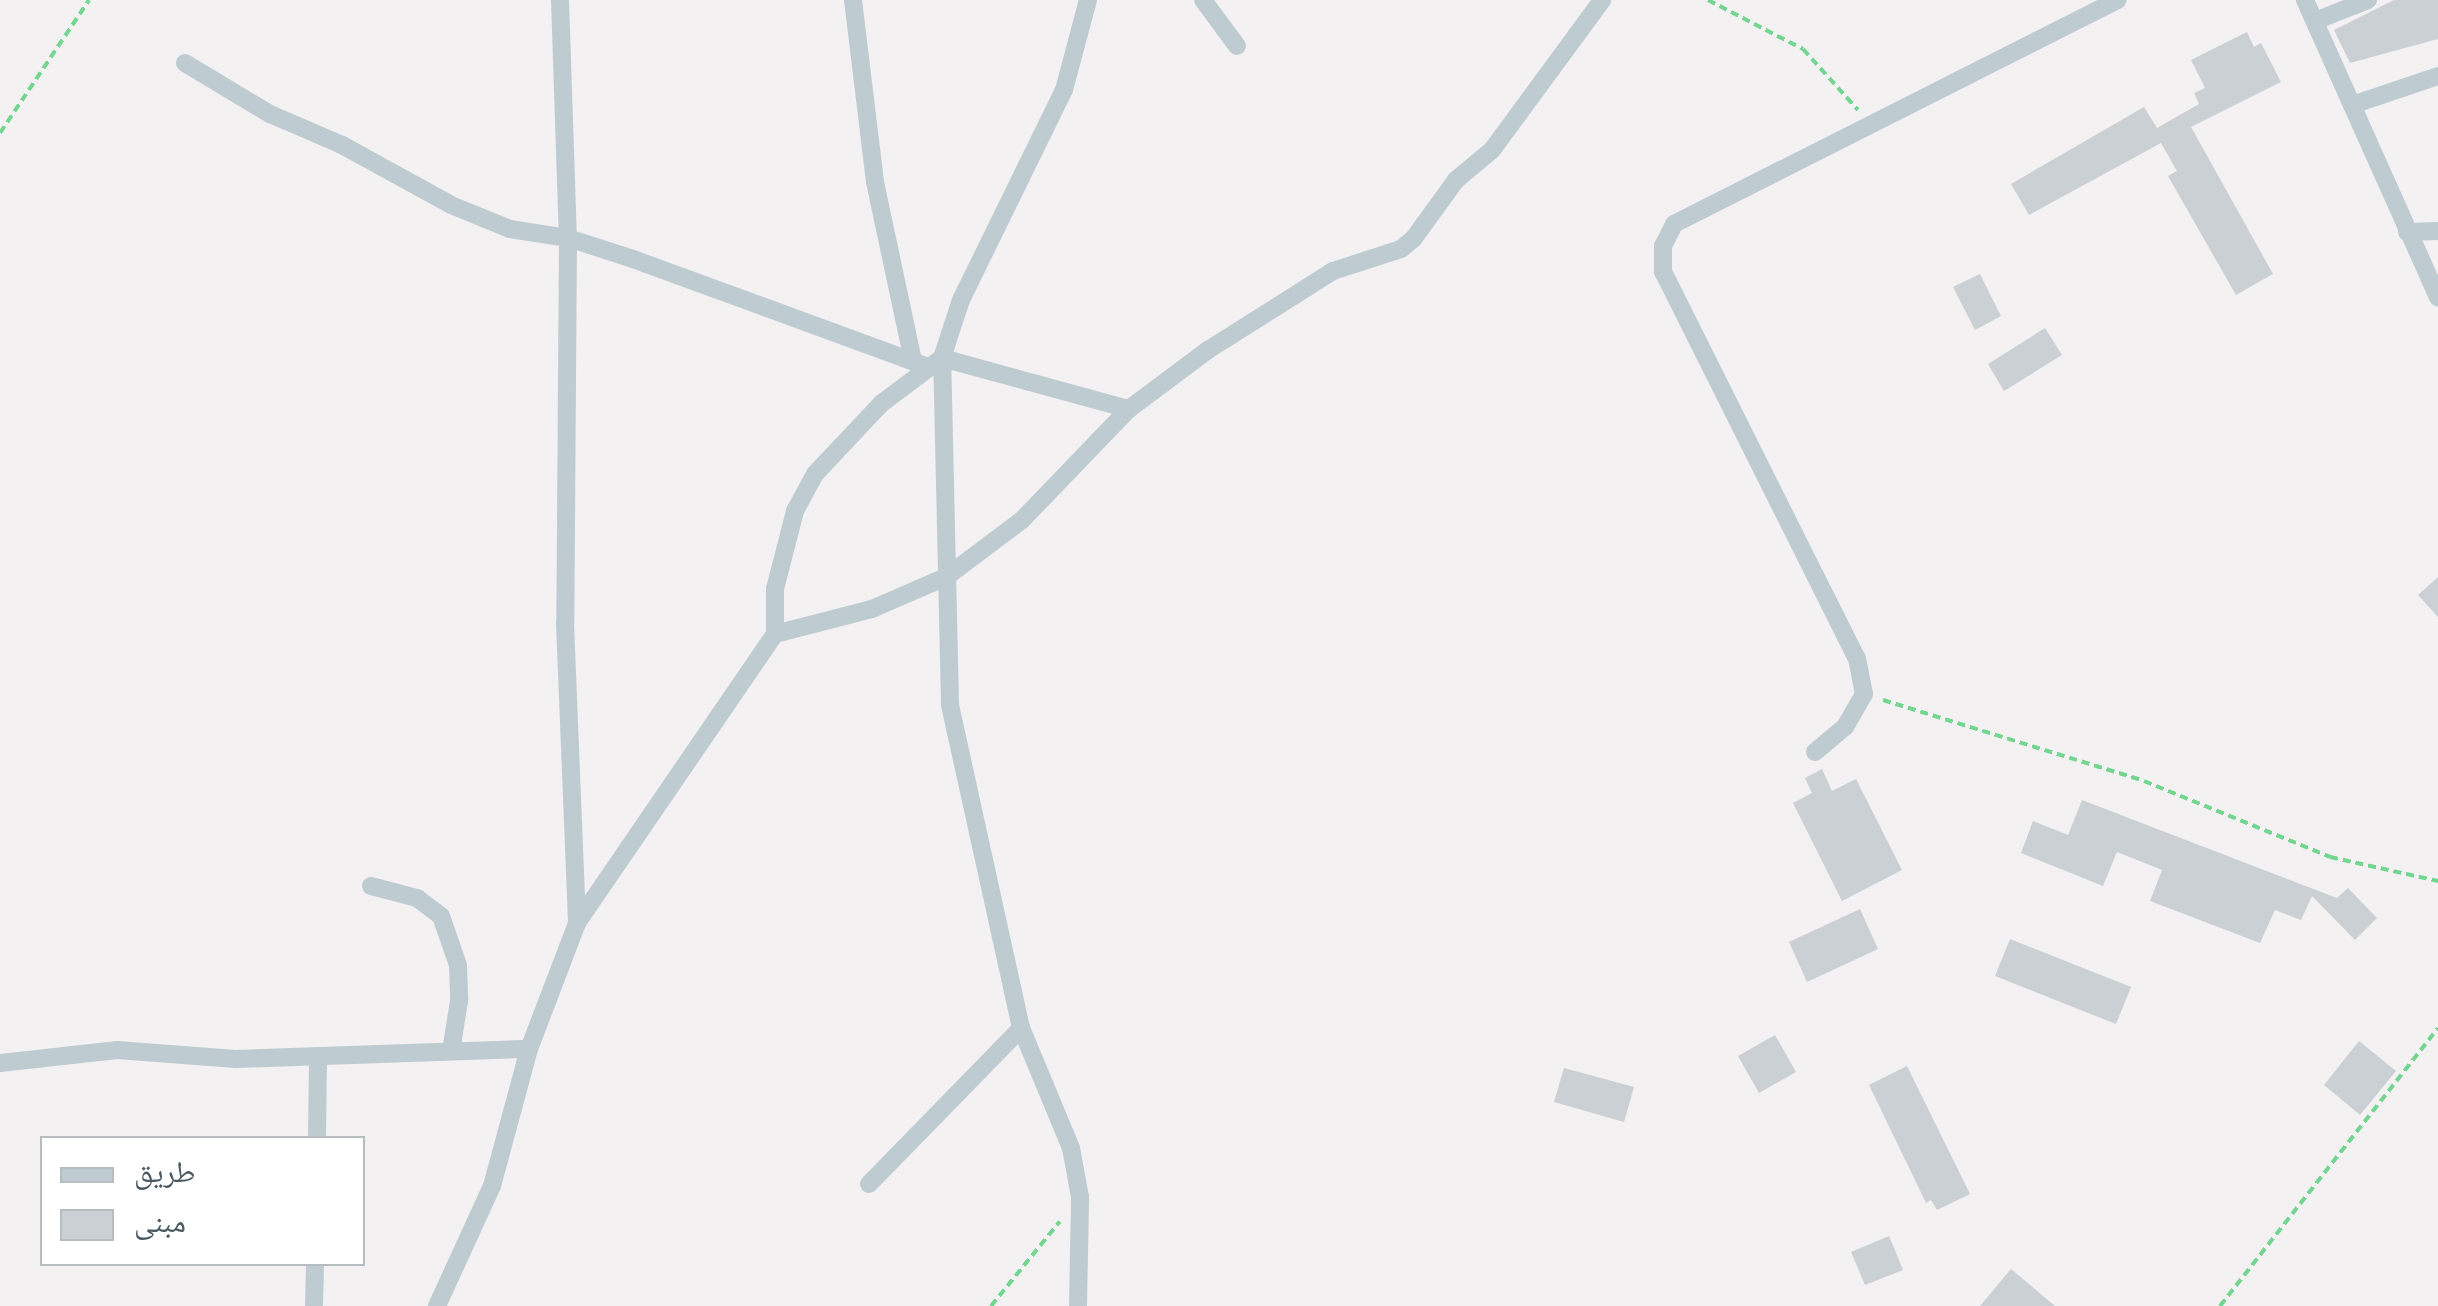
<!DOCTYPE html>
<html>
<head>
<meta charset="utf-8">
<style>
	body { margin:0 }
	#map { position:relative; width:2438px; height:1306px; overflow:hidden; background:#f4f1f2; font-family:"Asap Condensed","Noto Naskh Arabic",sans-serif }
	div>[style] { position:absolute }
	.building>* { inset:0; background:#cbd0d4 }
	.path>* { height:4px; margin-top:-2px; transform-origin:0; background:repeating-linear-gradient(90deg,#72d590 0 8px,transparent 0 13px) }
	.minor>* { height:18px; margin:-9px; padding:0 9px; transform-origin:9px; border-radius:9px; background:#beccd2 }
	span { translate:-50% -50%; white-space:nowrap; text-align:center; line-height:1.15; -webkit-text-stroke:9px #fff; paint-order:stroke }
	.legend { position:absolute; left:40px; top:1136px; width:325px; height:130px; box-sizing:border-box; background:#fff; border:2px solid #b5bdc0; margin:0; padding:12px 18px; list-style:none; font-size:30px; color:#475a61 }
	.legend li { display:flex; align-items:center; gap:20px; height:50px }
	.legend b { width:50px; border:2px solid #b5bdc0 }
</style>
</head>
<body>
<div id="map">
	<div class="building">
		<i style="clip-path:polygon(2394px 0,2438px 0,2438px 39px,2350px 63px,2334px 30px)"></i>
		<i style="clip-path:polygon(2247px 32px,2254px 47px,2261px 43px,2281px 82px,2191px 127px,2273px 274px,2236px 295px,2168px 176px,2177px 171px,2161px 143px,2029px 215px,2011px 184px,2144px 107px,2157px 128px,2199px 104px,2194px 93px,2205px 88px,2191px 60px)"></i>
		<i style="clip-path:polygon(1980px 274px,2001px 316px,1975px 330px,1953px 287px)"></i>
		<i style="clip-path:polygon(2045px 328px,2062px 355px,2004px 391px,1988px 364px)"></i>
		<i style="clip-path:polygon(2438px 577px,2438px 617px,2418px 595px)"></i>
		<i style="clip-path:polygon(1822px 769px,1832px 791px,1856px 779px,1902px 870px,1842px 901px,1793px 803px,1812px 793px,1805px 778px)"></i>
		<i style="clip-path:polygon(2082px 800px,2337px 898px,2348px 888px,2377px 918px,2355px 940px,2312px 896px,2301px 920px,2275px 910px,2260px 943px,2150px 901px,2162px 870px,2117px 852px,2103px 886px,2021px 853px,2033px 821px,2068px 835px)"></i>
		<i style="clip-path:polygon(1860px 909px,1878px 949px,1807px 982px,1789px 942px)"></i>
		<i style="clip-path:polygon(2010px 939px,2131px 987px,2116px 1024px,1995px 976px)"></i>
		<i style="clip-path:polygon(1775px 1035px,1796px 1072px,1759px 1093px,1738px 1056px)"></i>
		<i style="clip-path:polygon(2359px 1041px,2396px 1071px,2360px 1115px,2324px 1085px)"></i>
		<i style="clip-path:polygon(1907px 1066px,1970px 1194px,1937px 1210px,1931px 1200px,1926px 1203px,1869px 1085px)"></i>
		<i style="clip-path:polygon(1564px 1068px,1634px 1087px,1624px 1122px,1554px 1102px)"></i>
		<i style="clip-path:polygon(1889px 1236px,1903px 1270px,1865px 1285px,1851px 1252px)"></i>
		<i style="clip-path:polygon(2011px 1269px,2055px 1306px,1980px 1306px)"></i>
	</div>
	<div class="path">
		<i style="left:1708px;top:0;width:107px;rotate:27.3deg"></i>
		<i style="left:1803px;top:49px;width:82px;rotate:48deg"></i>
		<i style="left:0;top:133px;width:160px;rotate:-56.2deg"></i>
		<i style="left:1883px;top:700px;width:273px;rotate:17.2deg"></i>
		<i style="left:2144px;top:781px;width:201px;rotate:22.2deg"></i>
		<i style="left:2330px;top:857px;width:111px;rotate:12.5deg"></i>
		<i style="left:991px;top:1306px;width:109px;rotate:-50.9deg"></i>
		<i style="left:2220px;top:1306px;width:353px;rotate:-51.9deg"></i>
	</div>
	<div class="minor">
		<i style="left:560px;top:0;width:238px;rotate:88.1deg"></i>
		<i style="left:568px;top:238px;width:385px;rotate:90.4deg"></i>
		<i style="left:565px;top:623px;width:300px;rotate:87.7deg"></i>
		<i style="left:853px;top:0;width:183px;rotate:83.1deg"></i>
		<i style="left:875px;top:182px;width:183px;rotate:78deg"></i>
		<i style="left:1203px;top:0;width:57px;rotate:53.5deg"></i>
		<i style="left:2305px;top:0;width:326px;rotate:65.9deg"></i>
		<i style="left:2315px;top:21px;width:57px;rotate:-21.6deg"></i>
		<i style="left:185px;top:63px;width:99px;rotate:31deg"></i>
		<i style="left:270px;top:114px;width:78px;rotate:23.3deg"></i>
		<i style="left:342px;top:145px;width:124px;rotate:28.8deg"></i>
		<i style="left:451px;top:205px;width:64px;rotate:22.1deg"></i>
		<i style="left:510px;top:229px;width:59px;rotate:8.8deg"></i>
		<i style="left:568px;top:238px;width:68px;rotate:17.9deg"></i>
		<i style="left:633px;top:259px;width:312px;rotate:20.1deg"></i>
		<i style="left:2352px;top:105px;width:91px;rotate:-18.6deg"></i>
		<i style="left:2407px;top:232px;width:31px;rotate:-2deg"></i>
		<i style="left:775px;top:634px;width:100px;rotate:-14.5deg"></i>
		<i style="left:872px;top:609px;width:81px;rotate:-23.4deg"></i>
		<i style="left:946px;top:577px;width:95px;rotate:-36.9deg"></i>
		<i style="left:1022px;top:520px;width:154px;rotate:-46.1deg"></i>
		<i style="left:1129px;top:409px;width:99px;rotate:-36.8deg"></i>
		<i style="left:1208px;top:350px;width:148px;rotate:-32.3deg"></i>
		<i style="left:1333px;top:271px;width:71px;rotate:-17.9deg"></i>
		<i style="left:1401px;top:249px;width:17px;rotate:-40deg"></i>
		<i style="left:1414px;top:238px;width:72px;rotate:-54.1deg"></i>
		<i style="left:1456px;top:180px;width:47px;rotate:-39.8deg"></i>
		<i style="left:1492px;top:150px;width:186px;rotate:-53.7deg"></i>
		<i style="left:1815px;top:752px;width:39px;rotate:-40deg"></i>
		<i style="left:1845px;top:727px;width:38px;rotate:-60deg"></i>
		<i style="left:1864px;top:694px;width:36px;rotate:-101deg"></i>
		<i style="left:1857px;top:659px;width:433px;rotate:-116.6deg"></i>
		<i style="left:1663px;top:272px;width:26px;rotate:-90deg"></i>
		<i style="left:1663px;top:246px;width:25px;rotate:-63deg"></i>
		<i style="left:1674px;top:224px;width:497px;rotate:-26.8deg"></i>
		<i style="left:371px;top:886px;width:48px;rotate:14.6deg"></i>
		<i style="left:417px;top:898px;width:30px;rotate:37deg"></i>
		<i style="left:441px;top:916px;width:52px;rotate:70.9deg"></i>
		<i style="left:458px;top:965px;width:36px;rotate:88deg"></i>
		<i style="left:459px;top:1001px;width:51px;rotate:99.1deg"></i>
		<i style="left:0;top:1063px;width:118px;rotate:-6.3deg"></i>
		<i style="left:117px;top:1050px;width:119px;rotate:4.3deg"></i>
		<i style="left:236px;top:1059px;width:293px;rotate:-2deg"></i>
		<i style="left:317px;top:1138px;width:80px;rotate:-89.3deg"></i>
		<i style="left:869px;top:1184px;width:218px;rotate:-45.7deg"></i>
		<i style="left:314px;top:1306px;width:42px;rotate:-88.6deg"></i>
		<i style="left:437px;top:1306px;width:132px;rotate:-65.4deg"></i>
		<i style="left:492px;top:1186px;width:142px;rotate:-74.9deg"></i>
		<i style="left:529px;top:1049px;width:135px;rotate:-69.1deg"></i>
		<i style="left:577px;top:923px;width:350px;rotate:-55.6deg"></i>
		<i style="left:775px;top:634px;width:45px;rotate:-90deg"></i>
		<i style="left:775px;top:589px;width:81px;rotate:-75.6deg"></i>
		<i style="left:795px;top:511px;width:42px;rotate:-61.6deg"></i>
		<i style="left:815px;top:474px;width:98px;rotate:-46.7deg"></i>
		<i style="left:882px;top:403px;width:75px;rotate:-36.9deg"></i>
		<i style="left:942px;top:358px;width:194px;rotate:15.3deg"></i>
		<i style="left:1078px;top:1306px;width:109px;rotate:-88.9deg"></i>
		<i style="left:1080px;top:1197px;width:50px;rotate:-100.4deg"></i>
		<i style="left:1071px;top:1148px;width:130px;rotate:-112.6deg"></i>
		<i style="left:1021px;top:1028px;width:332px;rotate:-102.4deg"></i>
		<i style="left:950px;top:704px;width:346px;rotate:-91.3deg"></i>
		<i style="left:942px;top:358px;width:61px;rotate:-71.9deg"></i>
		<i style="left:961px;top:300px;width:234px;rotate:-63.9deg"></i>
		<i style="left:1064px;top:90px;width:93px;rotate:-75.1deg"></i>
	</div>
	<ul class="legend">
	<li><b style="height:12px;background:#beccd2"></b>طريق</li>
	<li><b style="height:28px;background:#cbd0d4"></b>مبنى</li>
	</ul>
</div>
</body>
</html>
